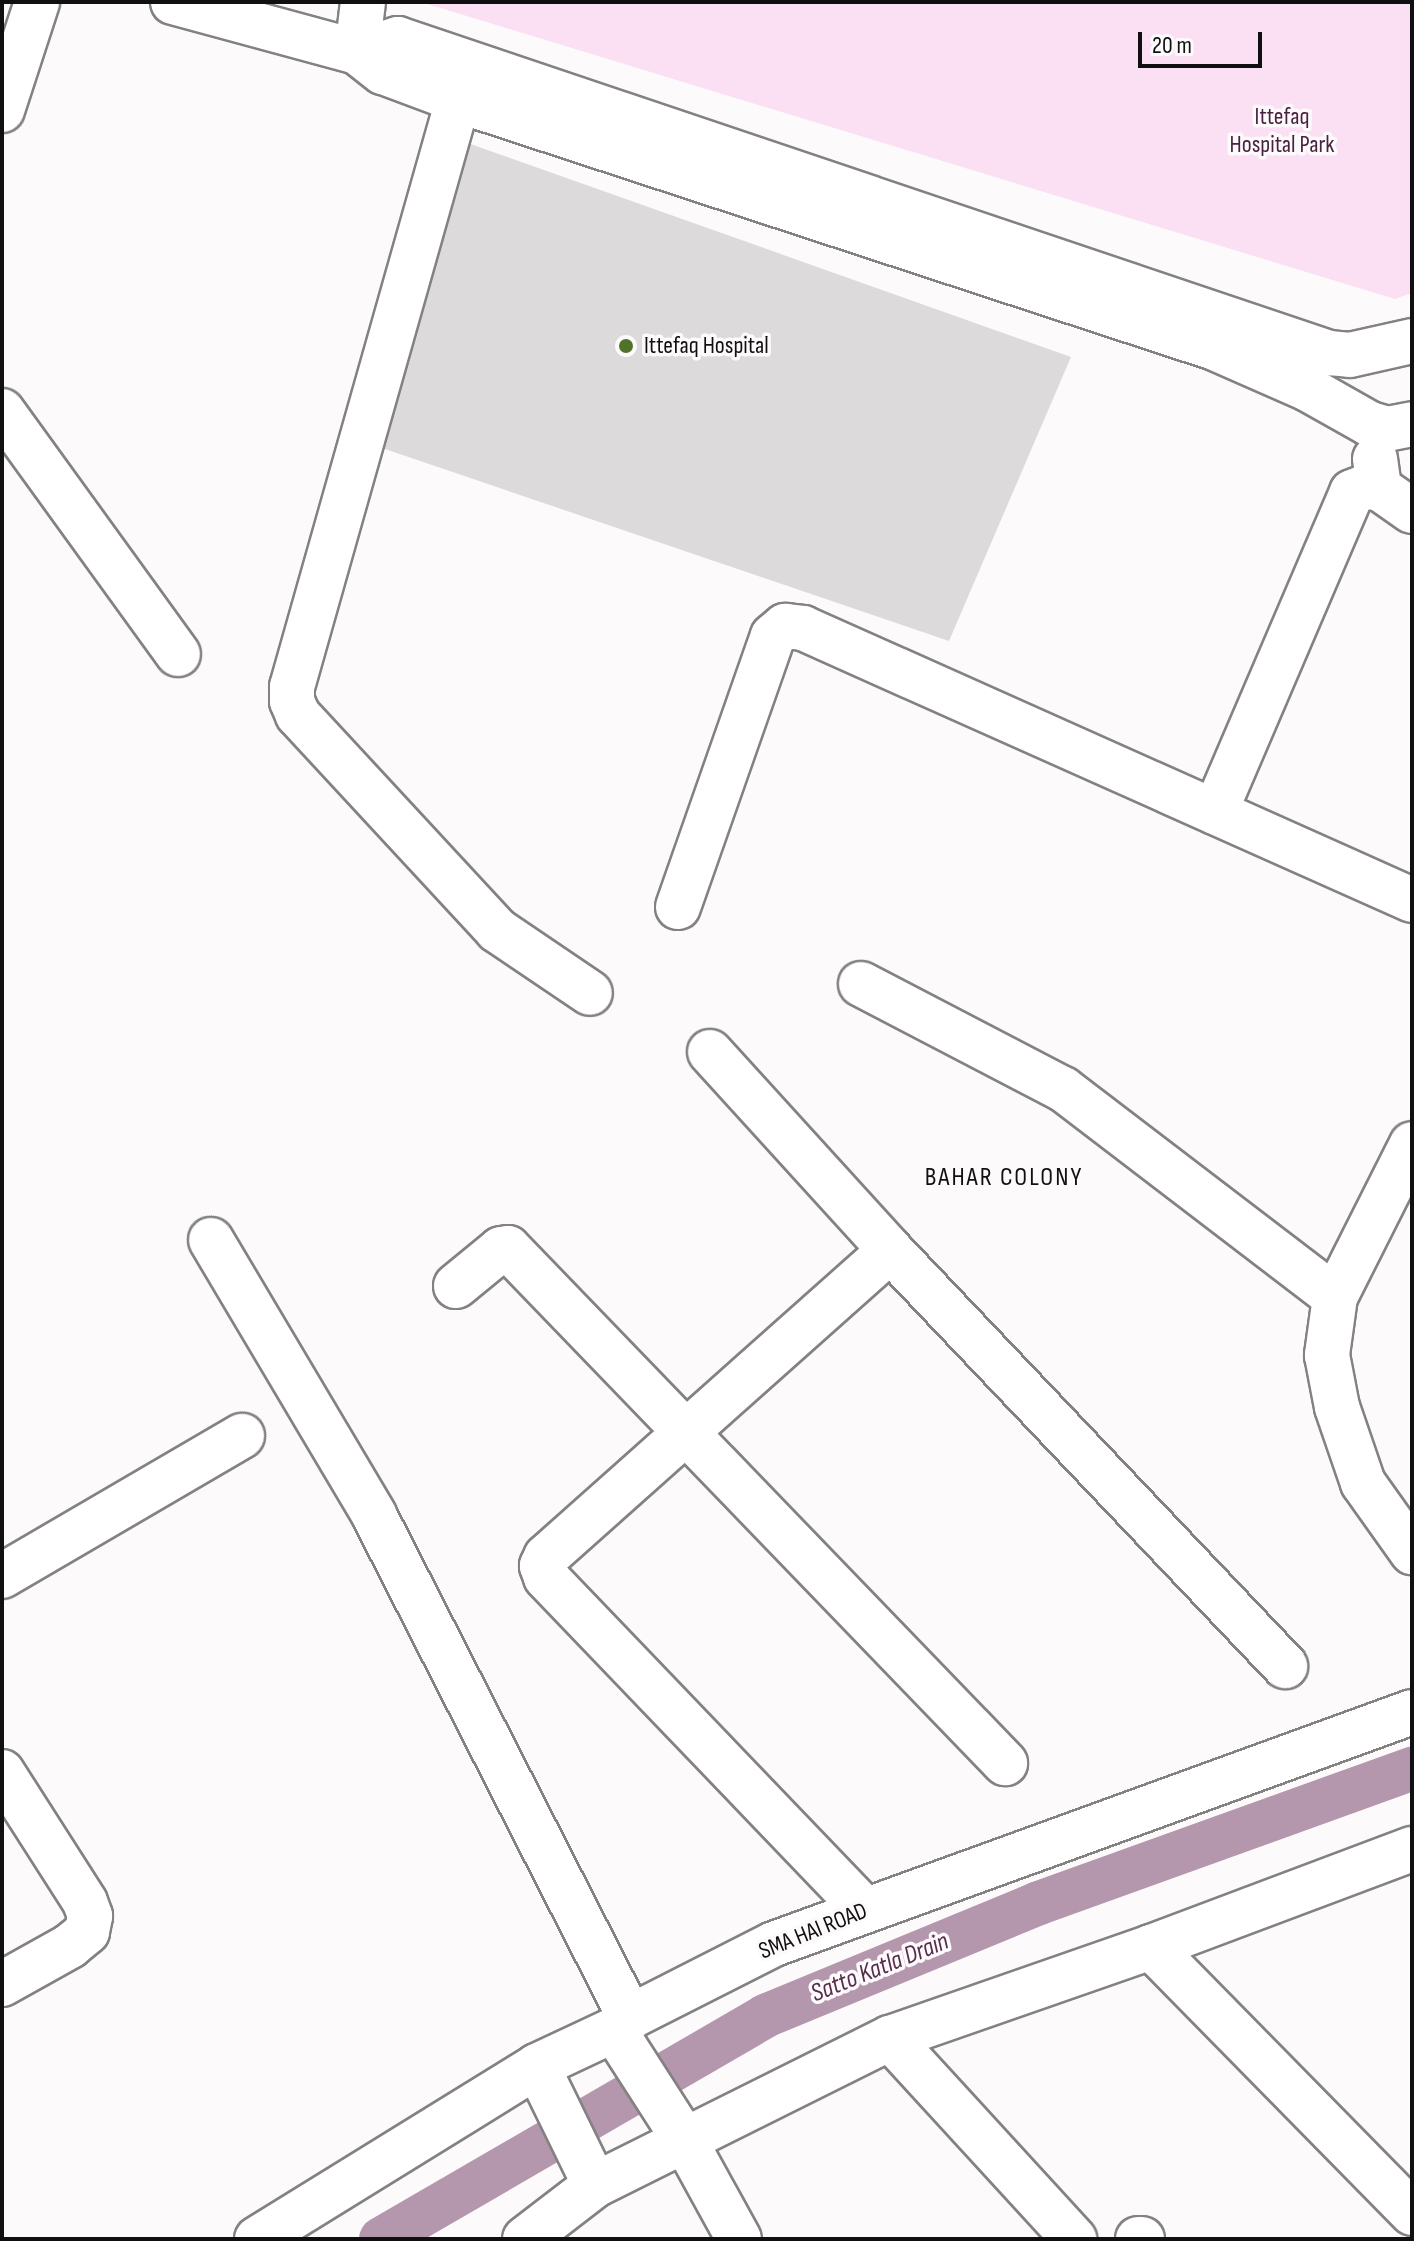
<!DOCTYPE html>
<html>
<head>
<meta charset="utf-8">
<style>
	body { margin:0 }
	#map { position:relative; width:1414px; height:2241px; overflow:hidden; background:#fdfafc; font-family:"Sofia Sans Condensed",sans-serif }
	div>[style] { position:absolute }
	.green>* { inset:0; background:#fbdff3 }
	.canal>* { height:44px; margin:-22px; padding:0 22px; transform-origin:22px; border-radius:22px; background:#b597ad }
	.building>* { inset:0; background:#dddadc }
	.roads { filter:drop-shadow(2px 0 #848183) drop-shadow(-2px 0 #848183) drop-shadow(0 2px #848183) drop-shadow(0 -2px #848183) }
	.minor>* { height:44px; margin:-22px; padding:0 22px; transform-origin:22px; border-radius:22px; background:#fff }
	.dots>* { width:22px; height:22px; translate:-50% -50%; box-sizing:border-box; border:4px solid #fdfafc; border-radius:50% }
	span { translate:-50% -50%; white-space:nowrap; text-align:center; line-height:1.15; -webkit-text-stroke:7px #fdfafc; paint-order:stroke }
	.park-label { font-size:24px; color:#482140 }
	.poi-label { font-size:24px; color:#111010 }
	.left { translate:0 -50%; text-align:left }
	.street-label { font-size:24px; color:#111010 }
	.neighbourhood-label { font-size:26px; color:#111010; letter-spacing:2px }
	.water-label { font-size:26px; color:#562d4d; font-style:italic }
	.frame { position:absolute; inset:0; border:4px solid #111010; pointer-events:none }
	.scale { position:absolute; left:1138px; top:32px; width:124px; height:36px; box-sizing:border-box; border:4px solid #111010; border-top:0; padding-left:10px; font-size:24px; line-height:28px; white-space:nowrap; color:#111010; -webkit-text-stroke:6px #fdfafc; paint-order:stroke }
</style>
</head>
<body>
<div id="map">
	<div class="green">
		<i style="clip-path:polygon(1412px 2px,1412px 293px,1395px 299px,424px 3px)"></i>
	</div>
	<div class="canal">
		<i style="left:381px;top:2239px;width:444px;rotate:-30.1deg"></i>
		<i style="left:765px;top:2016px;width:296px;rotate:-22.4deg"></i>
		<i style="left:1039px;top:1903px;width:396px;rotate:-19.8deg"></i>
	</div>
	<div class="building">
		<i style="clip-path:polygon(465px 142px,1071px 357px,949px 641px,379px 447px)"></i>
	</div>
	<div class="roads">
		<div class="minor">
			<i style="left:173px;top:2px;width:191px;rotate:15.2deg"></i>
			<i style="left:357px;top:52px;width:33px;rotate:38deg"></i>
			<i style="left:383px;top:72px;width:80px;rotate:20.5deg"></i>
			<i style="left:458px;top:100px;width:797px;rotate:18.14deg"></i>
			<i style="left:1215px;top:348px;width:102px;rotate:23.8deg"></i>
			<i style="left:1308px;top:389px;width:71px;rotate:29.4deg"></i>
			<i style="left:1370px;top:424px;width:18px;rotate:16deg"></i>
			<i style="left:1387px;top:429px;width:25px;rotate:-11deg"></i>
			<i style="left:357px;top:52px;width:43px;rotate:-17.6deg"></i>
			<i style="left:398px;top:39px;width:983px;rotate:18.64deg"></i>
			<i style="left:1329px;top:353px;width:21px;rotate:5deg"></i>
			<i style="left:1350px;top:355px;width:64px;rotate:-12.7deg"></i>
			<i style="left:357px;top:52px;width:50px;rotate:-83.2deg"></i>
			<i style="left:458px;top:100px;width:610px;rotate:105.79deg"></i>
			<i style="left:292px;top:687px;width:14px;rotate:90deg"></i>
			<i style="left:292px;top:701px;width:15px;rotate:67deg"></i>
			<i style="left:298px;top:715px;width:293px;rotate:47.2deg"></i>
			<i style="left:497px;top:930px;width:112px;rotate:34.1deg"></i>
			<i style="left:2px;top:110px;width:114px;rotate:-72deg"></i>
			<i style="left:2px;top:411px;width:300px;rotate:54.1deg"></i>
			<i style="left:1375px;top:459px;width:29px;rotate:82deg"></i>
			<i style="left:1379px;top:488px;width:40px;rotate:34.9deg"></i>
			<i style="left:1215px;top:812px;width:348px;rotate:-66.8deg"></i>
			<i style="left:1352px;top:492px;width:14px;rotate:-21deg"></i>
			<i style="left:1365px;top:487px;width:14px;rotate:4deg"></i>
			<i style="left:678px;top:907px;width:287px;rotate:-70.7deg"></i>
			<i style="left:773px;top:636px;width:16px;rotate:-40deg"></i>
			<i style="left:785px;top:626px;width:18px;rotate:6deg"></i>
			<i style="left:803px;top:628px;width:667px;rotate:24.07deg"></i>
			<i style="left:861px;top:984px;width:228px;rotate:27.5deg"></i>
			<i style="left:1063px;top:1089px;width:342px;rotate:37.4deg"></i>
			<i style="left:1335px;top:1297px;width:59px;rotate:97.9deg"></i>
			<i style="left:1327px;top:1355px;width:53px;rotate:79.1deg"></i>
			<i style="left:1337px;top:1407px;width:80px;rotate:71.1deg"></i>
			<i style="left:1363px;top:1483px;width:85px;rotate:54.6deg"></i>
			<i style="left:710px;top:1052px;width:268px;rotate:47.7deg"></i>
			<i style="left:890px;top:1250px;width:574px;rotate:46.48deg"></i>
			<i style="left:211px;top:1240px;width:320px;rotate:59.3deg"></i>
			<i style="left:374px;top:1515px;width:564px;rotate:62.98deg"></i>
			<i style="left:456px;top:1286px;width:58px;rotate:-39.4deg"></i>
			<i style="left:501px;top:1249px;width:7px;rotate:-8deg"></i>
			<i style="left:508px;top:1248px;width:716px;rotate:46.02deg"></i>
			<i style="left:1335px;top:1297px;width:171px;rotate:-63.3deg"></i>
			<i style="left:2px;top:1576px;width:278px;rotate:-30.3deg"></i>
			<i style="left:2px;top:1772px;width:154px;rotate:57.4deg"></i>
			<i style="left:85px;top:1902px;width:15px;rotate:70deg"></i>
			<i style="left:90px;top:1916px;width:16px;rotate:101deg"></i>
			<i style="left:87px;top:1932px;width:22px;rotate:141deg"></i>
			<i style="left:70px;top:1946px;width:78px;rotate:150.8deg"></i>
			<i style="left:865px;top:1910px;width:461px;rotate:-133.8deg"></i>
			<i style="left:546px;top:1577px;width:12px;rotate:-110deg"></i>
			<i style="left:542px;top:1566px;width:10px;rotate:-66deg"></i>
			<i style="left:546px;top:1557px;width:461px;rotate:-41.7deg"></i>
			<i style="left:1151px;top:1947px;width:373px;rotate:45.5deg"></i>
			<i style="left:614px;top:2030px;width:130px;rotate:57.3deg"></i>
			<i style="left:684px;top:2139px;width:114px;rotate:61.2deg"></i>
			<i style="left:890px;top:2038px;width:273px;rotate:47.5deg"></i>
			<i style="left:537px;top:2066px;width:132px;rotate:64deg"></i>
			<i style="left:257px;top:2239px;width:329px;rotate:-31.7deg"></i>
			<i style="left:537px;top:2066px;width:85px;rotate:-25.1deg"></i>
			<i style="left:614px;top:2030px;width:21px;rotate:-39deg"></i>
			<i style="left:630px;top:2017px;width:161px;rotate:-26.9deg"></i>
			<i style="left:774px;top:1944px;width:679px;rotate:-19.98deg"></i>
			<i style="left:525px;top:2239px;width:88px;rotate:-37.6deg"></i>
			<i style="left:595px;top:2185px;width:330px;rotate:-26.5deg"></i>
			<i style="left:890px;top:2038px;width:276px;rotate:-19.2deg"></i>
			<i style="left:1151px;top:1947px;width:279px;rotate:-20.6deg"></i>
			<i style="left:1138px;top:2239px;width:4px"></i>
		</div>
	</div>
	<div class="dots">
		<i style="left:626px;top:346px;background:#517229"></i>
	</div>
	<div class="park-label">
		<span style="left:1282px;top:131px">Ittefaq<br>Hospital Park</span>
	</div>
	<div class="poi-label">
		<span class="left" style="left:644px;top:346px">Ittefaq Hospital</span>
	</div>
	<div class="street-label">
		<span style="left:813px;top:1931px;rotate:-22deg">SMA HAI ROAD</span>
	</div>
	<div class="neighbourhood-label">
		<span style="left:1004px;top:1178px">BAHAR COLONY</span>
	</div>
	<div class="water-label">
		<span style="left:880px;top:1968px;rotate:-22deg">Satto Katla Drain</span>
	</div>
	<div class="frame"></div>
	<div class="scale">20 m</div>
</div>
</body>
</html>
